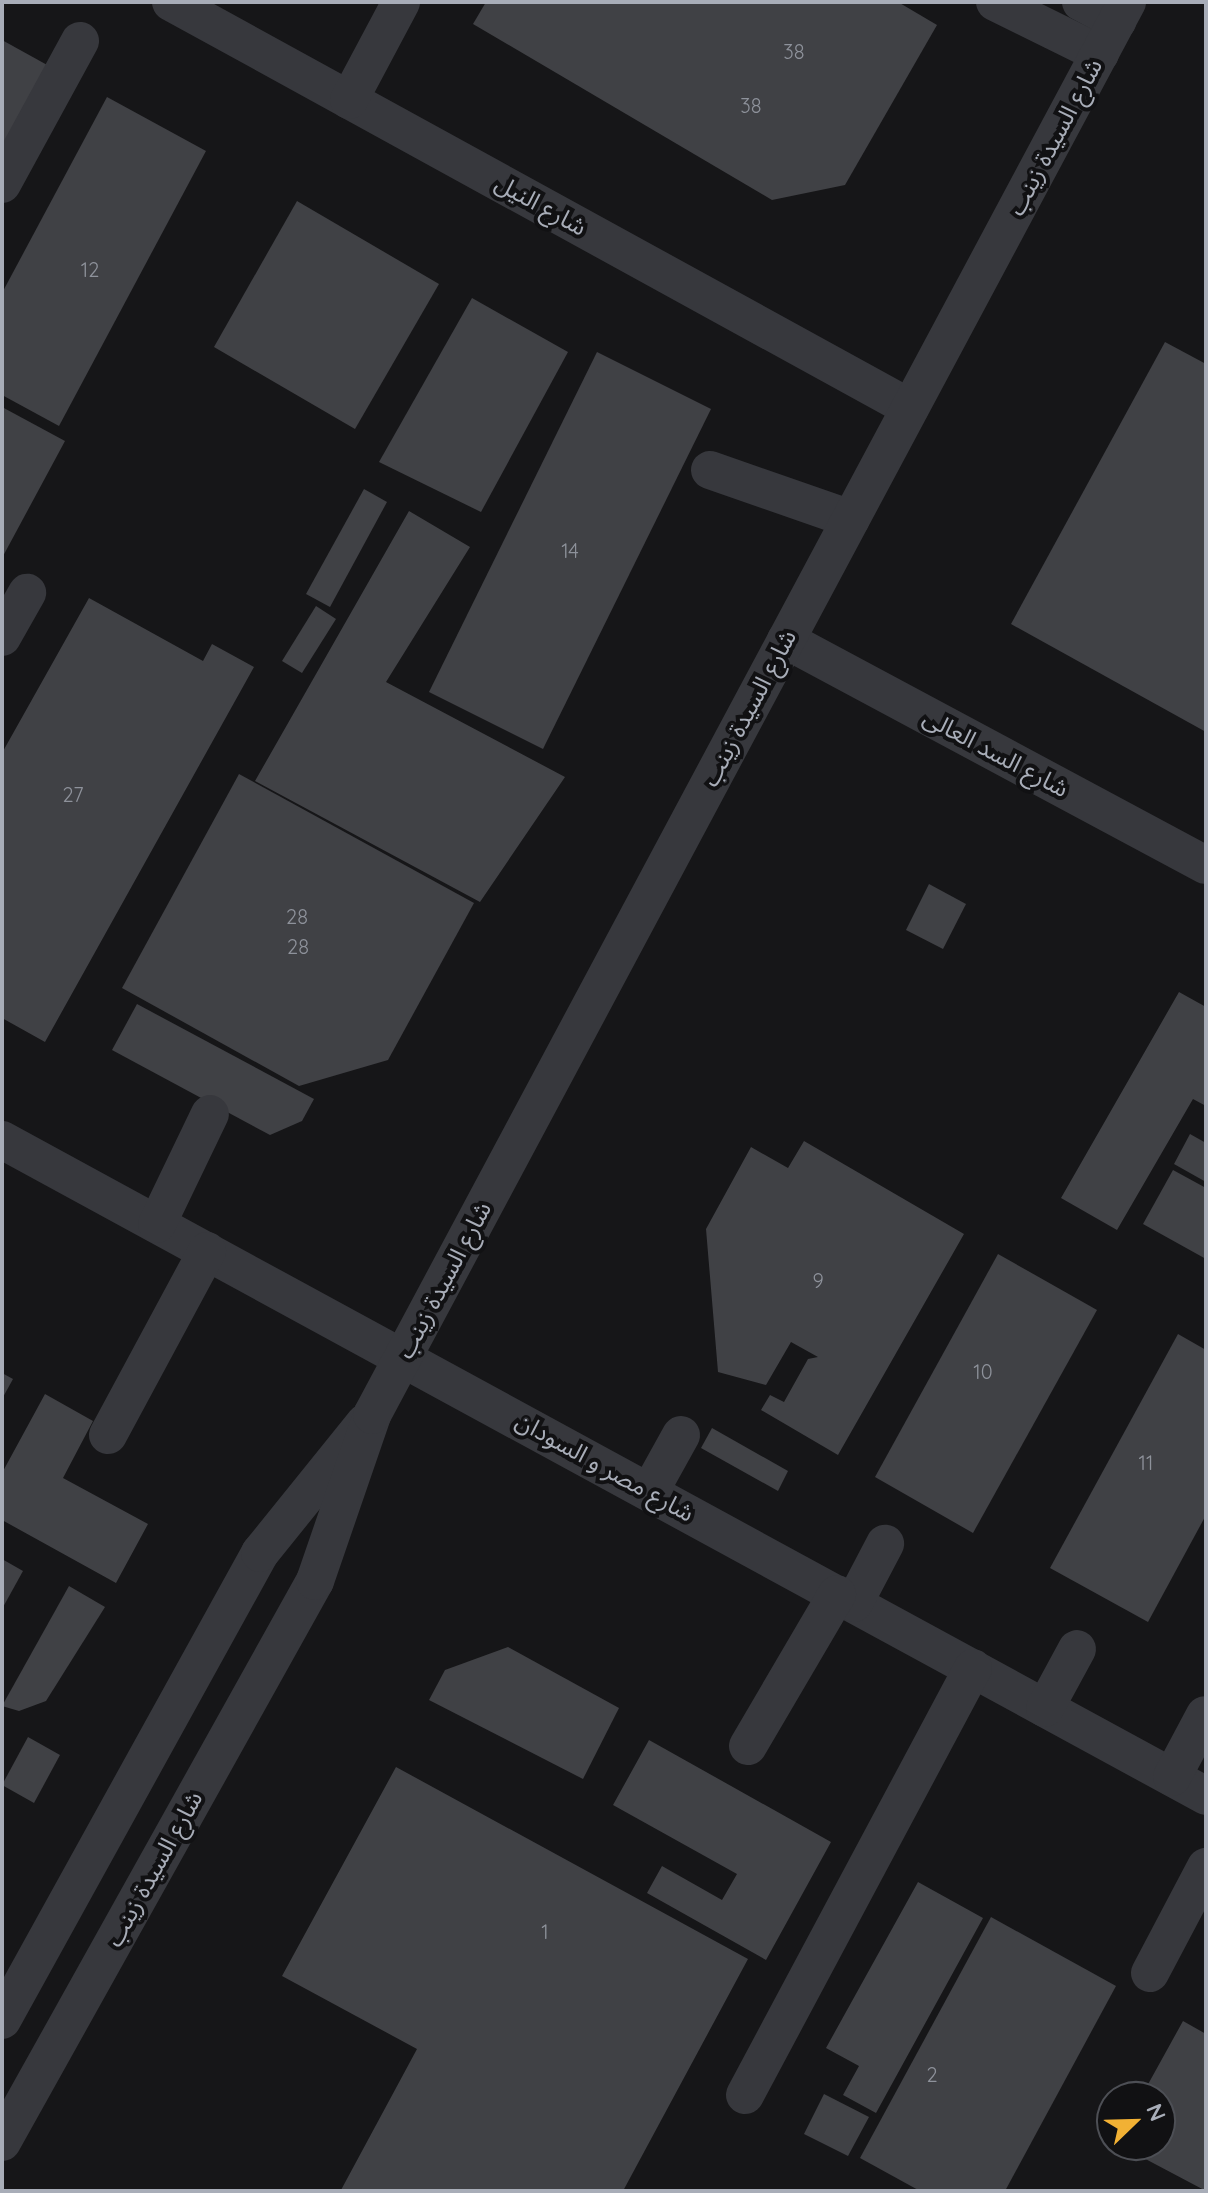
<!DOCTYPE html>
<html>
<head>
<meta charset="utf-8">
<style>
	body { margin:0 }
	#map { position:relative; width:1208px; height:2193px; overflow:hidden; background:#161618; font-family:Quicksand,"Noto Sans Arabic",sans-serif }
	div>[style] { position:absolute }
	.building>* { inset:0; background:#404145 }
	.minor>* { height:38px; margin:-19px; padding:0 19px; transform-origin:19px; border-radius:19px; background:#37383d }
	span { translate:-50% -50%; white-space:nowrap; text-align:center; line-height:1.15; -webkit-text-stroke:8px #111113; paint-order:stroke }
	.number-label { font-size:20px; color:#8e929b }
	.number-label span { -webkit-text-stroke-width:0 }
	.street-label { font-size:24px; color:#a8adb8 }
	.frame { position:absolute; inset:0; border:4px solid #a8adb8; pointer-events:none }
	.north { position:absolute; left:1096px; top:2081px; width:80px; height:80px; box-sizing:border-box; background:#111113; border:2px solid #4d4f55; border-radius:50%; rotate:67deg; font-size:22px; font-weight:700; line-height:32px; text-align:center; color:#a8adb8 }
	.north::after { content:''; display:block; margin:auto; width:28px; height:36px; background:#f2b134; clip-path:polygon(50% 0,100% 100%,50% 72%,0 100%) }
</style>
</head>
<body>
<div id="map">
	<div class="building">
		<i style="clip-path:polygon(486px 2px,898px 2px,937px 25px,845px 185px,772px 200px,473px 24px)"></i>
		<i style="clip-path:polygon(2px 40px,49px 66px,2px 151px)"></i>
		<i style="clip-path:polygon(107px 97px,206px 151px,59px 426px,2px 395px,2px 293px)"></i>
		<i style="clip-path:polygon(297px 201px,439px 284px,355px 429px,214px 347px)"></i>
		<i style="clip-path:polygon(472px 298px,568px 352px,481px 512px,379px 462px)"></i>
		<i style="clip-path:polygon(1165px 342px,1206px 364px,1206px 732px,1011px 624px)"></i>
		<i style="clip-path:polygon(597px 352px,711px 409px,543px 749px,429px 692px)"></i>
		<i style="clip-path:polygon(2px 407px,65px 441px,2px 558px)"></i>
		<i style="clip-path:polygon(364px 489px,387px 502px,330px 607px,306px 594px)"></i>
		<i style="clip-path:polygon(409px 511px,470px 547px,386px 682px,565px 777px,480px 902px,255px 781px)"></i>
		<i style="clip-path:polygon(89px 598px,203px 661px,212px 644px,254px 667px,45px 1042px,2px 1018px,2px 753px)"></i>
		<i style="clip-path:polygon(316px 606px,336px 619px,302px 673px,282px 661px)"></i>
		<i style="clip-path:polygon(239px 774px,474px 903px,388px 1060px,299px 1086px,122px 988px)"></i>
		<i style="clip-path:polygon(929px 884px,966px 904px,943px 949px,906px 930px)"></i>
		<i style="clip-path:polygon(1179px 992px,1206px 1007px,1206px 1106px,1193px 1099px,1117px 1230px,1061px 1198px)"></i>
		<i style="clip-path:polygon(137px 1004px,314px 1099px,302px 1121px,270px 1135px,112px 1050px)"></i>
		<i style="clip-path:polygon(1190px 1134px,1206px 1143px,1206px 1182px,1174px 1164px)"></i>
		<i style="clip-path:polygon(804px 1141px,964px 1234px,838px 1455px,761px 1410px,770px 1395px,784px 1402px,808px 1359px,818px 1357px,791px 1342px,766px 1385px,718px 1372px,706px 1229px,751px 1147px,788px 1168px)"></i>
		<i style="clip-path:polygon(1173px 1170px,1206px 1188px,1206px 1259px,1143px 1224px)"></i>
		<i style="clip-path:polygon(998px 1254px,1097px 1310px,973px 1533px,875px 1477px)"></i>
		<i style="clip-path:polygon(1178px 1334px,1206px 1350px,1206px 1515px,1148px 1622px,1050px 1568px)"></i>
		<i style="clip-path:polygon(2px 1373px,13px 1379px,2px 1399px)"></i>
		<i style="clip-path:polygon(45px 1394px,93px 1421px,63px 1478px,148px 1524px,116px 1583px,2px 1520px,2px 1473px)"></i>
		<i style="clip-path:polygon(712px 1428px,788px 1471px,778px 1491px,701px 1448px)"></i>
		<i style="clip-path:polygon(2px 1559px,23px 1571px,2px 1609px)"></i>
		<i style="clip-path:polygon(69px 1586px,105px 1607px,46px 1701px,19px 1711px,2px 1706px)"></i>
		<i style="clip-path:polygon(508px 1647px,619px 1708px,583px 1779px,429px 1700px,445px 1670px)"></i>
		<i style="clip-path:polygon(28px 1737px,60px 1755px,34px 1803px,2px 1785px)"></i>
		<i style="clip-path:polygon(649px 1740px,831px 1842px,766px 1960px,647px 1893px,662px 1866px,722px 1900px,737px 1874px,613px 1805px)"></i>
		<i style="clip-path:polygon(396px 1767px,748px 1959px,623px 2191px,341px 2190px,417px 2049px,282px 1976px)"></i>
		<i style="clip-path:polygon(918px 1882px,983px 1918px,876px 2113px,843px 2095px,859px 2066px,826px 2048px)"></i>
		<i style="clip-path:polygon(991px 1917px,1116px 1986px,1005px 2191px,920px 2191px,860px 2158px)"></i>
		<i style="clip-path:polygon(1183px 2021px,1206px 2034px,1206px 2191px,1119px 2145px,1160px 2145px,1160px 2097px,1141px 2097px)"></i>
		<i style="clip-path:polygon(824px 2094px,869px 2117px,848px 2156px,804px 2134px)"></i>
	</div>
	<div class="minor">
		<i style="left:171px;top:2px;width:843px;rotate:28.78deg"></i>
		<i style="left:995px;top:2px;width:117px;rotate:26.3deg"></i>
		<i style="left:1081px;top:2px;width:41px;rotate:27.8deg"></i>
		<i style="left:349px;top:100px;width:111px;rotate:-62deg"></i>
		<i style="left:2px;top:184px;width:163px;rotate:-61.4deg"></i>
		<i style="left:710px;top:470px;width:149px;rotate:19.2deg"></i>
		<i style="left:2px;top:637px;width:51px;rotate:-60.4deg"></i>
		<i style="left:786px;top:640px;width:476px;rotate:28.2deg"></i>
		<i style="left:2px;top:1140px;width:1371px;rotate:28.58deg"></i>
		<i style="left:157px;top:1224px;width:122px;rotate:-64.3deg"></i>
		<i style="left:108px;top:1435px;width:209px;rotate:-61.7deg"></i>
		<i style="left:650px;top:1491px;width:64px;rotate:-61deg"></i>
		<i style="left:854px;top:1603px;width:67px;rotate:-62.3deg"></i>
		<i style="left:1045px;top:1708px;width:67px;rotate:-61.5deg"></i>
		<i style="left:748px;top:1746px;width:176px;rotate:-59.6deg"></i>
		<i style="left:1172px;top:1777px;width:70px;rotate:-62deg"></i>
		<i style="left:1150px;top:1973px;width:120px;rotate:-62.2deg"></i>
		<i style="left:2px;top:2020px;width:534px;rotate:-61.08deg"></i>
		<i style="left:260px;top:1553px;width:167px;rotate:-51.1deg"></i>
		<i style="left:745px;top:2095px;width:484px;rotate:-61.9deg"></i>
		<i style="left:2px;top:2142px;width:642px;rotate:-60.84deg"></i>
		<i style="left:315px;top:1581px;width:176px;rotate:-71deg"></i>
		<i style="left:372px;top:1415px;width:1602px;rotate:-61.88deg"></i>
	</div>
	<div class="number-label">
		<span style="left:794px;top:51px">38</span>
		<span style="left:751px;top:105px">38</span>
		<span style="left:90px;top:269px">12</span>
		<span style="left:570px;top:550px">14</span>
		<span style="left:73px;top:794px">27</span>
		<span style="left:297px;top:916px">28</span>
		<span style="left:298px;top:946px">28</span>
		<span style="left:818px;top:1280px">9</span>
		<span style="left:983px;top:1371px">10</span>
		<span style="left:1146px;top:1462px">11</span>
		<span style="left:545px;top:1931px">1</span>
		<span style="left:932px;top:2074px">2</span>
	</div>
	<div class="street-label">
		<span style="left:1055px;top:137px;rotate:-62deg">شارع السيدة زينب</span>
		<span style="left:541px;top:205px;rotate:29deg">شارع النيل</span>
		<span style="left:749px;top:708px;rotate:-62deg">شارع السيدة زينب</span>
		<span style="left:996px;top:753px;rotate:28deg">شارع السد العالى</span>
		<span style="left:444px;top:1280px;rotate:-62deg">شارع السيدة زينب</span>
		<span style="left:605px;top:1467px;rotate:29deg">شارع مصر و السودان</span>
		<span style="left:154px;top:1869px;rotate:-61deg">شارع السيدة زينب</span>
	</div>
	<div class="frame"></div>
	<div class="north">N</div>
</div>
</body>
</html>
